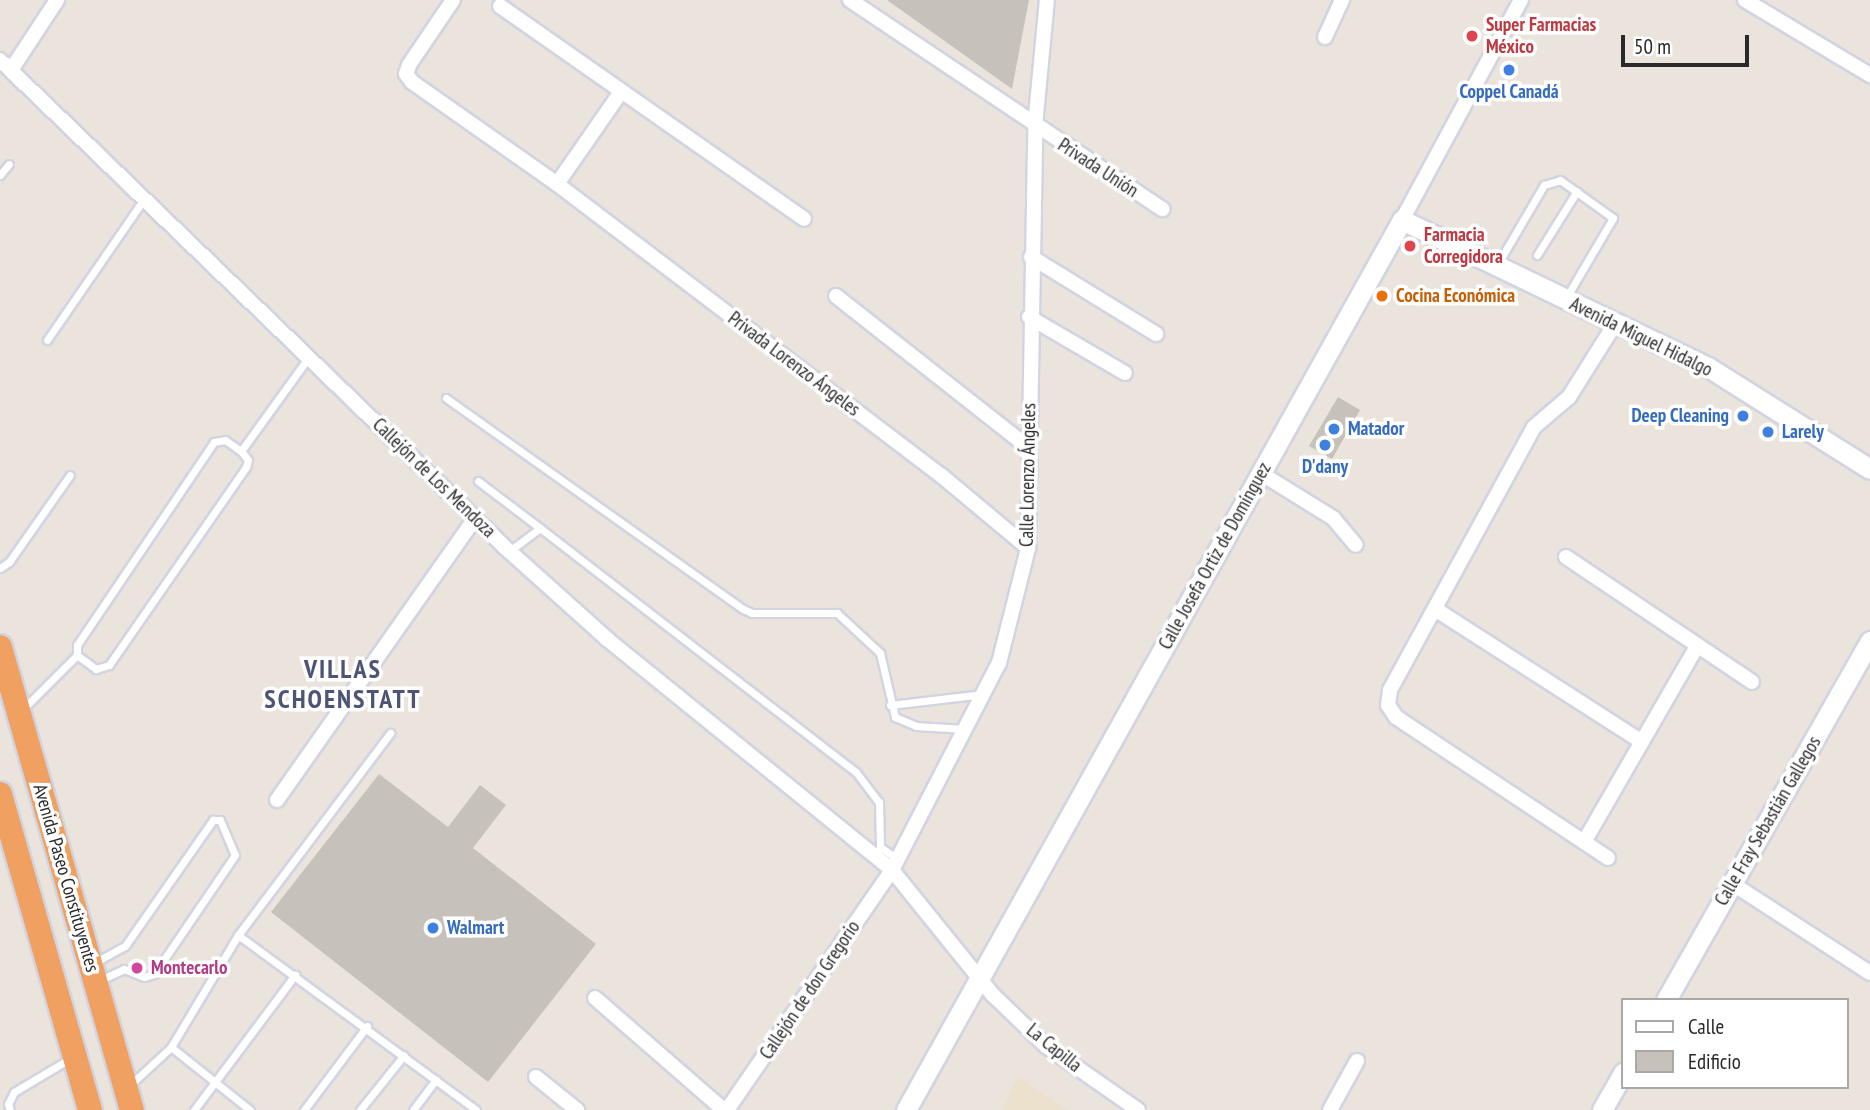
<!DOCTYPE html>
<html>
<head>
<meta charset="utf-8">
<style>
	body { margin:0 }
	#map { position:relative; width:1870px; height:1110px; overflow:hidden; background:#eae4dc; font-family:"PT Sans Narrow",sans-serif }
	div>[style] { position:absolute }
	.education>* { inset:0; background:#ebe1cd }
	.building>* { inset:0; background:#c6c2bb }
	.roads { filter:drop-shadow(2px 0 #d2d4e1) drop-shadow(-2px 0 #d2d4e1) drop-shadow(0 2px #d2d4e1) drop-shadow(0 -2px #d2d4e1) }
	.lane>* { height:7px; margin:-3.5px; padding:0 3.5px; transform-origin:3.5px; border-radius:3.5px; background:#fff }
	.street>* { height:14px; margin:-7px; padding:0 7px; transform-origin:7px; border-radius:7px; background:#fff }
	.secondary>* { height:19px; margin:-9.5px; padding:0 9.5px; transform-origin:9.5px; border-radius:9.5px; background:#fff }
	.highway>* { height:24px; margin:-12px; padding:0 12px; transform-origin:12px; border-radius:12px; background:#f0a161 }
	.dots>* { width:19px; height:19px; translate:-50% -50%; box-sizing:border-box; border:4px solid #fff; border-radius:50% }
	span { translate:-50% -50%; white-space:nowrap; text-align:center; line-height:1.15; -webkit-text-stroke:7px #fff; paint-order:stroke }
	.health-label { font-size:19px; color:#be3a42; font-weight:700 }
	.left { translate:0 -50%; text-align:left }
	.shop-label { font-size:19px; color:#366cbe; font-weight:700 }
	.right { translate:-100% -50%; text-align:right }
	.street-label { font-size:19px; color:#292929 }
	.food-label { font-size:19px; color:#c56008; font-weight:700 }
	.hotel-label { font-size:19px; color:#b23c85; font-weight:700 }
	.district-label { font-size:26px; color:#4e5476; font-weight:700; letter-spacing:2px }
	.legend { position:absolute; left:1621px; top:998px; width:228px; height:91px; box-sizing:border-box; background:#fff; border:2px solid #a9a9a9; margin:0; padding:9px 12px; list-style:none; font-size:21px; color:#292929 }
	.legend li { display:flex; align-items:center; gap:14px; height:35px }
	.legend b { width:35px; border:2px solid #a9a9a9 }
	.scale { position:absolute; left:1621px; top:35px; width:128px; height:32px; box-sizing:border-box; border:4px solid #292929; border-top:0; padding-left:9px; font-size:21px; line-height:24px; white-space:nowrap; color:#292929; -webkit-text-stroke:5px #fff; paint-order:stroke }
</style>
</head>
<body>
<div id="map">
	<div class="education">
		<i style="clip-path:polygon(1018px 1077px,1068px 1110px,1002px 1110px)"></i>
	</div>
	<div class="building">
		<i style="clip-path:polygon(887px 0,1029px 0,1012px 89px)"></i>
		<i style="clip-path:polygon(1338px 397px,1360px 410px,1332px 459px,1309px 446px)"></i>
		<i style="clip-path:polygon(379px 774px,448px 827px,480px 785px,506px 805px,473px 848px,596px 944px,488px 1082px,271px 912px)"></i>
	</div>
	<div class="roads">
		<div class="lane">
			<i style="left:0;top:175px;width:14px;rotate:-51deg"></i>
			<i style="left:1537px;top:255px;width:75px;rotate:-58deg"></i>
			<i style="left:1497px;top:265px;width:93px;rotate:-59.6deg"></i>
			<i style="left:1544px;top:185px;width:17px;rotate:-17deg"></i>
			<i style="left:1560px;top:180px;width:65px;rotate:35.6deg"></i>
			<i style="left:1613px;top:218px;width:91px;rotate:120.5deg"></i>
			<i style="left:47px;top:340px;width:171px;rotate:-55.5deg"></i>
			<i style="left:446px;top:398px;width:364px;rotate:35.4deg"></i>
			<i style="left:743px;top:609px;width:10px;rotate:24deg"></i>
			<i style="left:752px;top:613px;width:85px"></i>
			<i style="left:837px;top:613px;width:59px;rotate:42.9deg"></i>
			<i style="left:880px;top:653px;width:66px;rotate:76.8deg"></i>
			<i style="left:895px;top:717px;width:23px;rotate:23deg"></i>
			<i style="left:916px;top:726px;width:49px;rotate:3.5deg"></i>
			<i style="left:241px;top:451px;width:115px;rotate:-54.2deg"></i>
			<i style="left:478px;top:481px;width:78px;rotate:37.2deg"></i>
			<i style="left:540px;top:528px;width:38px;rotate:143deg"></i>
			<i style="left:540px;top:528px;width:399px;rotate:37.7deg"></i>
			<i style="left:856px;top:772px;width:38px;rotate:53deg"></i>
			<i style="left:879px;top:802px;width:45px;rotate:88.7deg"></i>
			<i style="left:880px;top:847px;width:22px;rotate:34deg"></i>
			<i style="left:0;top:568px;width:11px;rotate:-34deg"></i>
			<i style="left:9px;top:562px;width:106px;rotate:-55deg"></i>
			<i style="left:890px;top:705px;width:94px;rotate:-6.7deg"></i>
			<i style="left:24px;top:708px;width:75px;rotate:-45deg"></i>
			<i style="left:77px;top:655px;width:10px;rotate:-90deg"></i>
			<i style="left:77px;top:645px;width:245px;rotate:-56deg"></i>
			<i style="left:214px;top:442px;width:11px;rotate:-10deg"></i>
			<i style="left:225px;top:440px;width:19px;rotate:35deg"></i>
			<i style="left:241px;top:451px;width:11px;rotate:52deg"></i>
			<i style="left:248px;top:460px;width:7px;rotate:106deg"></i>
			<i style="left:246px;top:467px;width:241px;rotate:124.7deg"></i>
			<i style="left:109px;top:665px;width:14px;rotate:163deg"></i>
			<i style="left:96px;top:669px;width:24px;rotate:-144deg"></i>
			<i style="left:238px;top:935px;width:253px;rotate:-53deg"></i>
			<i style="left:94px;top:963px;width:35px;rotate:-29deg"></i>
			<i style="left:125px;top:946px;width:154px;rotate:-55.1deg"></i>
			<i style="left:213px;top:820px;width:7px"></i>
			<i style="left:220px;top:820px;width:38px;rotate:67deg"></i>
			<i style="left:235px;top:855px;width:144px;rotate:124.2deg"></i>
			<i style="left:154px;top:974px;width:10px;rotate:163deg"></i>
			<i style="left:144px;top:977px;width:22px;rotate:-158deg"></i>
			<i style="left:124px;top:969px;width:26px;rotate:155deg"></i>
			<i style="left:171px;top:1047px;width:131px;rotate:-59.1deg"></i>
			<i style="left:238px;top:935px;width:295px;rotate:36.3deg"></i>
			<i style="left:130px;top:1085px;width:56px;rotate:-42.8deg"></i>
			<i style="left:171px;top:1047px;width:101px;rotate:38.6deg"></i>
			<i style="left:10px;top:1110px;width:6px;rotate:-108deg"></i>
			<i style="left:8px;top:1104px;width:13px;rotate:-63deg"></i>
			<i style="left:14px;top:1092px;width:66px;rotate:-30.8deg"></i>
			<i style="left:194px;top:1110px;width:169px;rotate:-53.2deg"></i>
			<i style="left:304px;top:1110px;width:105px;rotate:-53.1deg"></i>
			<i style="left:360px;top:1110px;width:70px;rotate:-51.3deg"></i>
			<i style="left:413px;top:1110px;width:38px;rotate:-53deg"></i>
		</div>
		<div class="street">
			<i style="left:453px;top:0;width:78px;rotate:124.1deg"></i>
			<i style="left:409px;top:65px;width:9px;rotate:108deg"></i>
			<i style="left:406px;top:74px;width:10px;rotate:53deg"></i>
			<i style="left:412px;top:82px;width:177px;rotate:35.1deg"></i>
			<i style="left:557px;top:184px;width:483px;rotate:37.2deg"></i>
			<i style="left:942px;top:476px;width:112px;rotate:39.9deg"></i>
			<i style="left:850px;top:0;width:376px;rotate:33.8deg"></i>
			<i style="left:1745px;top:0;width:146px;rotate:31deg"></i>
			<i style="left:500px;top:6px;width:371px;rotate:35deg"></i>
			<i style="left:1325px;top:37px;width:41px;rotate:-65.3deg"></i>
			<i style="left:0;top:60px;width:707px;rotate:43.97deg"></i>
			<i style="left:509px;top:551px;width:132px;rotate:41.9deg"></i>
			<i style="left:607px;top:639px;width:367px;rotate:39deg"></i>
			<i style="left:892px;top:870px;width:161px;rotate:51.1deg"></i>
			<i style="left:993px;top:995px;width:74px;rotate:43.9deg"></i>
			<i style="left:1046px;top:1046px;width:112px;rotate:34.8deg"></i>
			<i style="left:11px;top:70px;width:84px;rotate:-56.7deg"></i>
			<i style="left:557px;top:184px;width:112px;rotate:-55.2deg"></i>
			<i style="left:1402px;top:220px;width:250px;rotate:-61.6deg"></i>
			<i style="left:1031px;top:257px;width:147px;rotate:31.6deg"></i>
			<i style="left:836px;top:296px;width:246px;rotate:38.2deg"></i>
			<i style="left:1029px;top:317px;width:111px;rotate:30.3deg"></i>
			<i style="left:1262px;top:474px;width:84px;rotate:31.8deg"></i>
			<i style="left:1333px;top:518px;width:35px;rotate:50deg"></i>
			<i style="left:1566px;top:557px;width:224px;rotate:33.9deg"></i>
			<i style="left:1435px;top:609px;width:246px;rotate:32.7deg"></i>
			<i style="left:277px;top:800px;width:345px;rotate:-54.9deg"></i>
			<i style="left:1584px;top:842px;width:226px;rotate:-60deg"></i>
			<i style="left:1608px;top:858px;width:255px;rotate:-146.4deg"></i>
			<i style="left:1396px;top:717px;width:14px;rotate:-124deg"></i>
			<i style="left:1388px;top:705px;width:15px;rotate:-82deg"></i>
			<i style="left:1390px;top:690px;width:300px;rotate:-61.3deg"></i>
			<i style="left:1534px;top:427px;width:46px;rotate:-40.6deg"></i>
			<i style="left:1569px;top:397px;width:86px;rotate:-57.8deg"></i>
			<i style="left:1733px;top:884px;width:163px;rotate:33deg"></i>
			<i style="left:595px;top:998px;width:171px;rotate:41deg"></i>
			<i style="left:536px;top:1077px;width:53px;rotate:38.8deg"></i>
			<i style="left:727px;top:1110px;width:291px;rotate:-55.5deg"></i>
			<i style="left:892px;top:870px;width:233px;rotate:-62.7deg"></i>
			<i style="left:999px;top:663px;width:119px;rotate:-75.8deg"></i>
			<i style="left:1028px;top:548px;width:422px;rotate:-89deg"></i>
			<i style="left:1035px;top:126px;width:127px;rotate:-84.6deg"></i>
			<i style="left:1330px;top:1110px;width:56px;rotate:-61.1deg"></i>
		</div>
		<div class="secondary">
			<i style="left:1666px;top:1000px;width:413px;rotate:-60.4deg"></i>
			<i style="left:906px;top:1110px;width:1019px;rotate:-60.87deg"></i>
			<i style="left:1402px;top:220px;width:339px;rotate:25.7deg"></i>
			<i style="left:1708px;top:367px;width:191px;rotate:32.2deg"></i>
			<i style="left:1602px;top:1110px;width:43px;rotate:-60.4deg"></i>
		</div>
		<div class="highway">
			<i style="left:0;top:647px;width:481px;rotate:74.1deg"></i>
			<i style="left:0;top:794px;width:329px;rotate:74.1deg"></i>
		</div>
	</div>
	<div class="dots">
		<i style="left:1472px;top:36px;background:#e0444e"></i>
		<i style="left:1509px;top:70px;background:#3f7fe0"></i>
		<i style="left:1410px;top:246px;background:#e0444e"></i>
		<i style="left:1382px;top:296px;background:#e8710a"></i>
		<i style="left:1743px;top:416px;background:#3f7fe0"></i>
		<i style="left:1334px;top:429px;background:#3f7fe0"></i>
		<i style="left:1768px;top:432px;background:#3f7fe0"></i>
		<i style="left:1325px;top:445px;background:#3f7fe0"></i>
		<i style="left:433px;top:928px;background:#3f7fe0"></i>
		<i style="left:137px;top:968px;background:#d1479c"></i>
	</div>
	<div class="health-label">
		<span class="left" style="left:1486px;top:36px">Super Farmacias<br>México</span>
		<span class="left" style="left:1424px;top:246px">Farmacia<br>Corregidora</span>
	</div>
	<div class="shop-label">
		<span style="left:1509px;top:92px">Coppel Canadá</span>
		<span class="right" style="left:1729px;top:416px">Deep Cleaning</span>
		<span class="left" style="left:1348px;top:429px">Matador</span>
		<span class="left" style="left:1782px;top:432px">Larely</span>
		<span style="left:1325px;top:467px">D'dany</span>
		<span class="left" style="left:447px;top:928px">Walmart</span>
	</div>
	<div class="street-label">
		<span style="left:1098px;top:168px;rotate:33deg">Privada Unión</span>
		<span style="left:1641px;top:337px;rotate:26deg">Avenida Miguel Hidalgo</span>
		<span style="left:794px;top:364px;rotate:37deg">Privada Lorenzo Ángeles</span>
		<span style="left:1028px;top:475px;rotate:-89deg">Calle Lorenzo Ángeles</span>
		<span style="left:434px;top:478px;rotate:44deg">Callejón de Los Mendoza</span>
		<span style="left:1215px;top:556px;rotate:-61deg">Calle Josefa Ortiz de Domínguez</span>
		<span style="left:1768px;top:821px;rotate:-60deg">Calle Fray Sebastián Gallegos</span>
		<span style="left:66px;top:878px;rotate:74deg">Avenida Paseo Constituyentes</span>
		<span style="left:810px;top:990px;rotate:-56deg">Callejón de don Gregorio</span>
		<span style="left:1054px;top:1048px;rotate:39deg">La Capilla</span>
	</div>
	<div class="food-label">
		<span class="left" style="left:1396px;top:296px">Cocina Económica</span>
	</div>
	<div class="hotel-label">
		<span class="left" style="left:151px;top:968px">Montecarlo</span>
	</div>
	<div class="district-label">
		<span style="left:343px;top:684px">VILLAS<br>SCHOENSTATT</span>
	</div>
	<ul class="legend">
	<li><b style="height:9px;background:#fff"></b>Calle</li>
	<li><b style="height:19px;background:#c6c2bb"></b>Edificio</li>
	</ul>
	<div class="scale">50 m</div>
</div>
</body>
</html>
